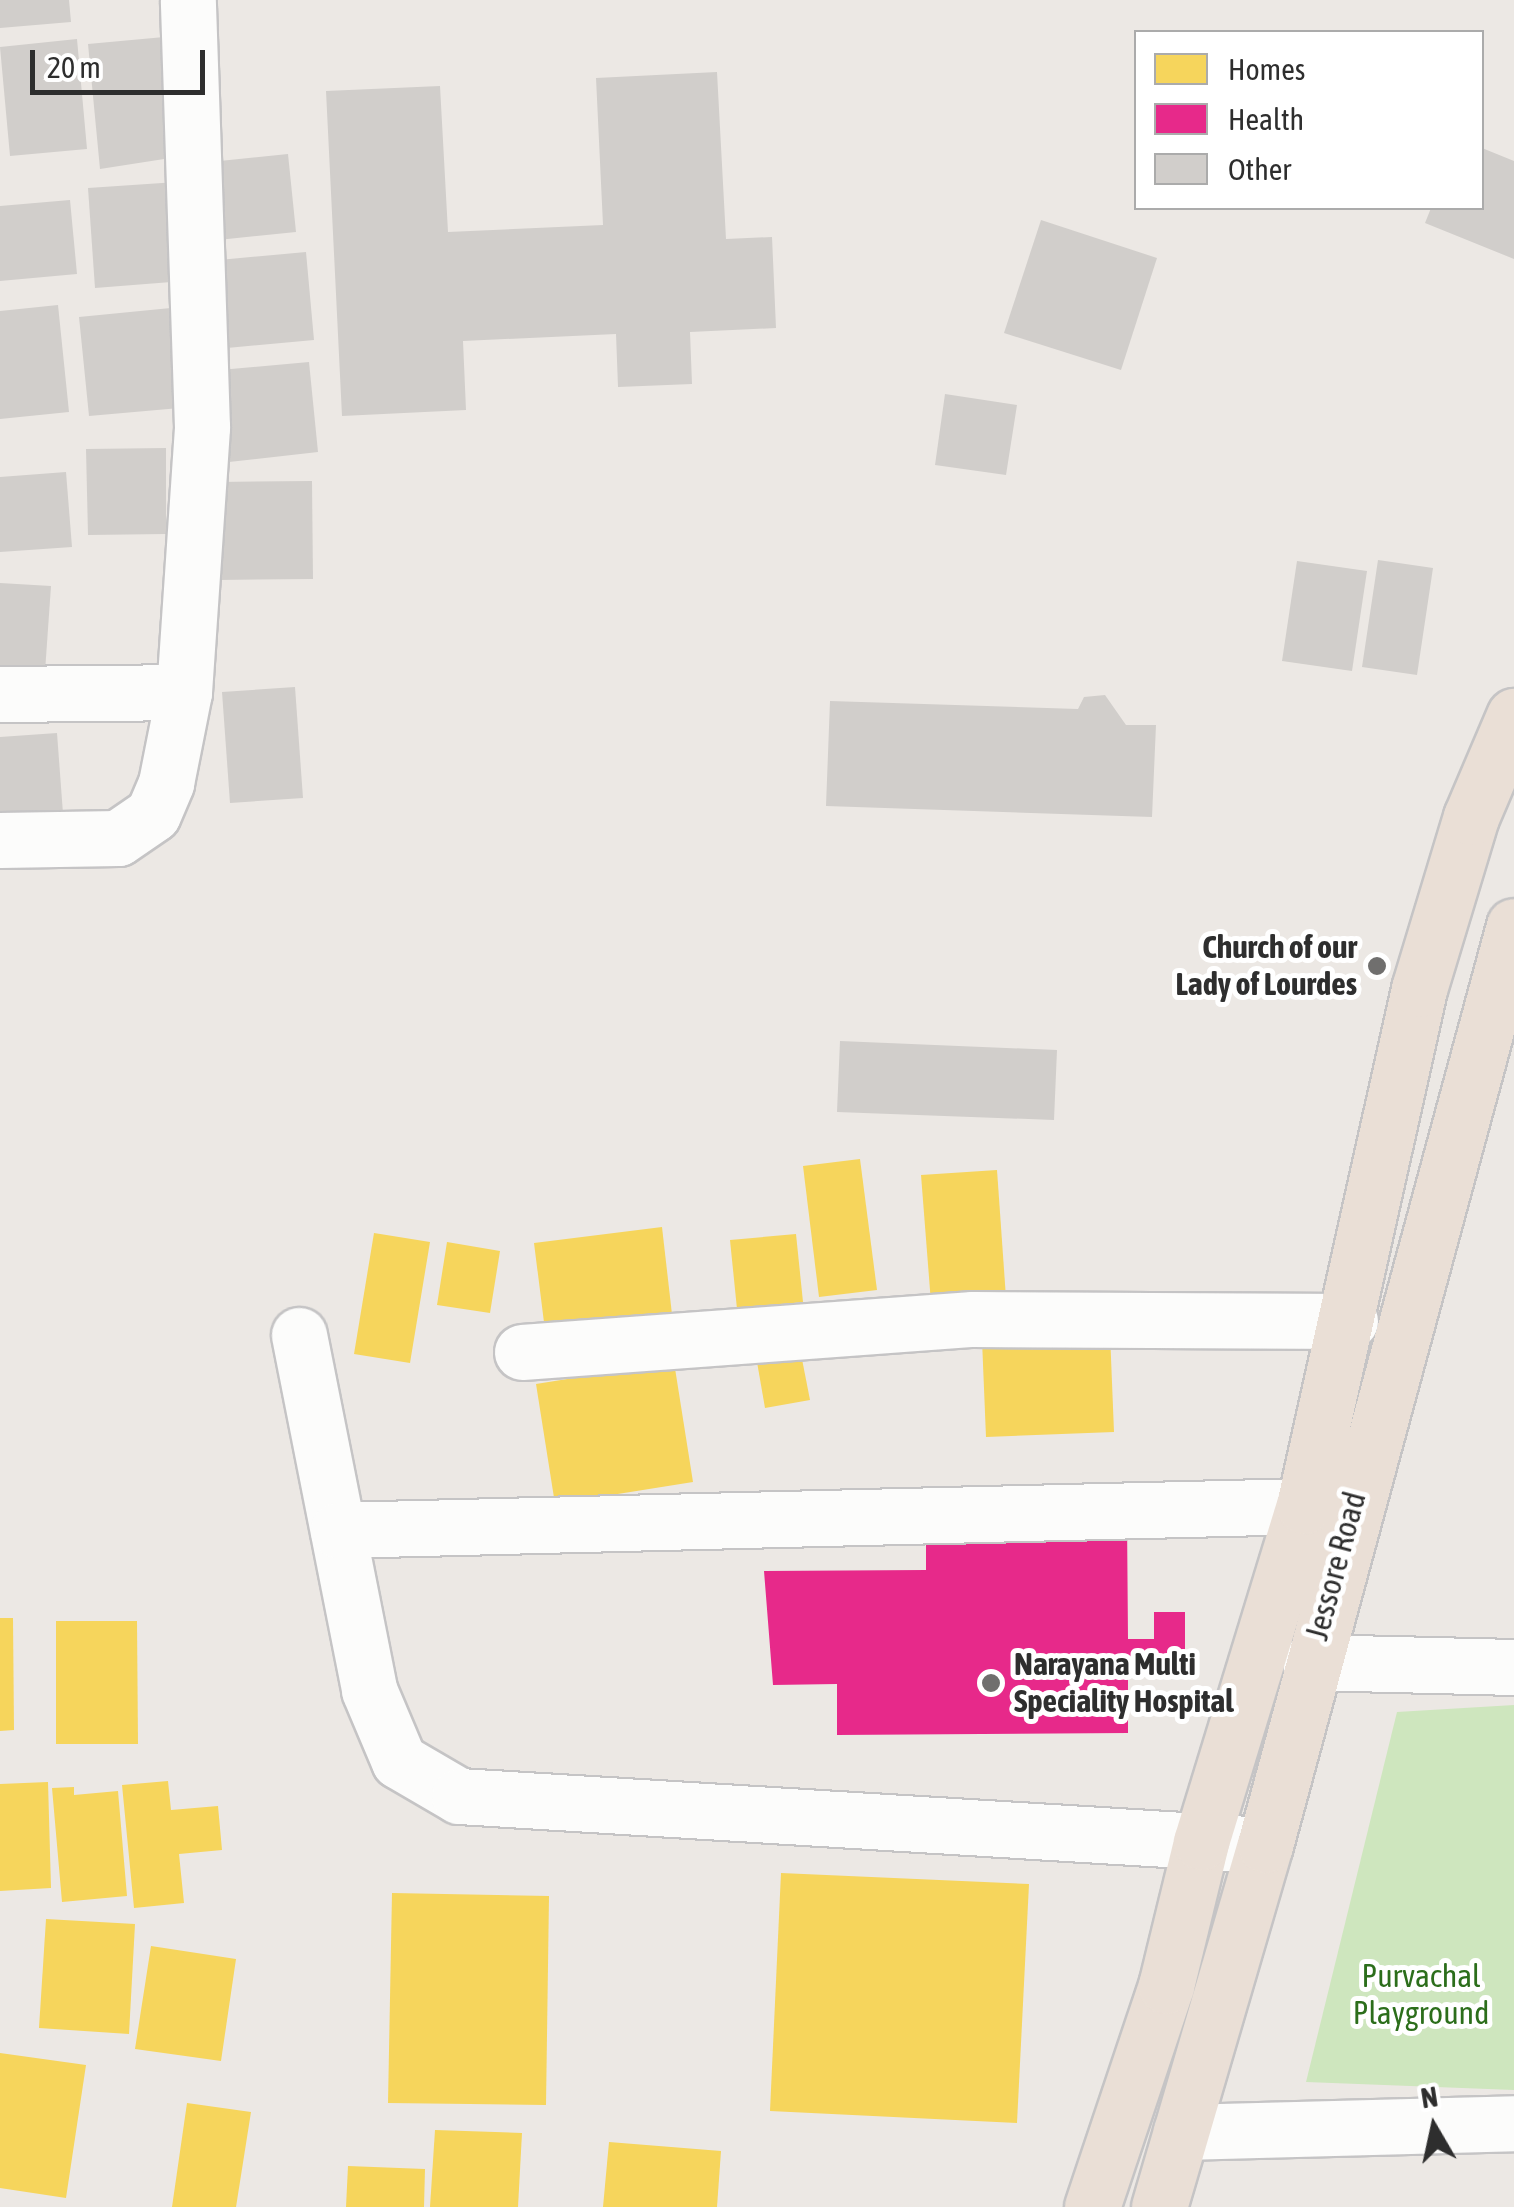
<!DOCTYPE html>
<html>
<head>
<meta charset="utf-8">
<style>
	body { margin:0 }
	#map { position:relative; width:1514px; height:2207px; overflow:hidden; background:#ece8e4; font-family:"Asap Condensed",sans-serif }
	div>[style] { position:absolute }
	.green>* { inset:0; background:#cee6be }
	.homes>* { inset:0; background:#f6d55c }
	.health>* { inset:0; background:#e7298a }
	.building>* { inset:0; background:#d1cecb }
	.roads { filter:drop-shadow(2px 0 #c5c4c5) drop-shadow(-2px 0 #c5c4c5) drop-shadow(0 2px #c5c4c5) drop-shadow(0 -2px #c5c4c5) }
	.minor>* { height:55px; margin:-27.5px; padding:0 27.5px; transform-origin:27.5px; border-radius:27.5px; background:#fcfcfb }
	.highway>* { height:55px; margin:-27.5px; padding:0 27.5px; transform-origin:27.5px; border-radius:27.5px; background:#eadfd6 }
	.dots>* { width:28px; height:28px; translate:-50% -50%; box-sizing:border-box; border:5px solid #fff; border-radius:50% }
	span { translate:-50% -50%; white-space:nowrap; text-align:center; line-height:1.15; -webkit-text-stroke:10px #fff; paint-order:stroke }
	.poi-label { font-size:32px; color:#2e2e2e; font-weight:700 }
	.right { translate:-100% -50%; text-align:right }
	.left { translate:0 -50%; text-align:left }
	.street-label { font-size:32px; color:#2e2e2e }
	.park-label { font-size:32px; color:#2c6e1b }
	.legend { position:absolute; left:1134px; top:30px; width:350px; height:180px; box-sizing:border-box; background:#fff; border:2px solid #ababab; margin:0; padding:12px 18px; list-style:none; font-size:30px; color:#2e2e2e }
	.legend li { display:flex; align-items:center; gap:20px; height:50px }
	.legend b { width:50px; border:2px solid #ababab }
	.north { position:absolute; left:1384px; top:2077px; width:100px; height:100px; -webkit-text-stroke:8px #fff; paint-order:stroke; rotate:351deg; font-size:28px; font-weight:700; line-height:40px; text-align:center; color:#2e2e2e }
	.north::after { content:''; display:block; margin:auto; width:35px; height:45px; background:#2e2e2e; clip-path:polygon(50% 0,100% 100%,50% 72%,0 100%) }
	.scale { position:absolute; left:30px; top:50px; width:175px; height:45px; box-sizing:border-box; border:5px solid #2e2e2e; border-top:0; padding-left:12px; font-size:30px; line-height:35px; white-space:nowrap; color:#2e2e2e; -webkit-text-stroke:8px #fff; paint-order:stroke }
</style>
</head>
<body>
<div id="map">
	<div class="green">
		<i style="clip-path:polygon(1514px 1705px,1514px 2090px,1306px 2082px,1397px 1712px)"></i>
	</div>
	<div class="homes">
		<i style="clip-path:polygon(860px 1159px,877px 1290px,819px 1297px,803px 1166px)"></i>
		<i style="clip-path:polygon(997px 1170px,1006px 1298px,931px 1303px,921px 1175px)"></i>
		<i style="clip-path:polygon(662px 1227px,673px 1323px,546px 1338px,534px 1243px)"></i>
		<i style="clip-path:polygon(374px 1233px,430px 1242px,410px 1363px,354px 1354px)"></i>
		<i style="clip-path:polygon(796px 1234px,803px 1302px,737px 1309px,730px 1240px)"></i>
		<i style="clip-path:polygon(447px 1242px,500px 1251px,490px 1313px,437px 1305px)"></i>
		<i style="clip-path:polygon(1110px 1333px,1114px 1432px,986px 1437px,982px 1340px)"></i>
		<i style="clip-path:polygon(801px 1354px,810px 1400px,765px 1408px,757px 1362px)"></i>
		<i style="clip-path:polygon(674px 1362px,693px 1482px,555px 1504px,536px 1384px)"></i>
		<i style="clip-path:polygon(0 1618px,13px 1618px,14px 1730px,0 1731px)"></i>
		<i style="clip-path:polygon(56px 1621px,137px 1621px,138px 1744px,56px 1744px)"></i>
		<i style="clip-path:polygon(168px 1781px,171px 1810px,218px 1806px,222px 1850px,179px 1854px,184px 1903px,134px 1908px,122px 1785px)"></i>
		<i style="clip-path:polygon(48px 1782px,51px 1888px,0 1891px,0 1784px)"></i>
		<i style="clip-path:polygon(74px 1787px,74px 1795px,118px 1791px,127px 1896px,62px 1902px,52px 1788px)"></i>
		<i style="clip-path:polygon(781px 1873px,1029px 1884px,1017px 2123px,770px 2111px)"></i>
		<i style="clip-path:polygon(392px 1893px,549px 1896px,546px 2105px,388px 2103px)"></i>
		<i style="clip-path:polygon(46px 1919px,135px 1924px,129px 2034px,39px 2028px)"></i>
		<i style="clip-path:polygon(151px 1946px,236px 1959px,221px 2061px,135px 2049px)"></i>
		<i style="clip-path:polygon(0 2053px,86px 2065px,66px 2198px,0 2188px)"></i>
		<i style="clip-path:polygon(187px 2103px,251px 2112px,236px 2207px,172px 2207px)"></i>
		<i style="clip-path:polygon(435px 2130px,522px 2133px,518px 2207px,430px 2207px)"></i>
		<i style="clip-path:polygon(609px 2142px,721px 2151px,717px 2207px,603px 2207px)"></i>
		<i style="clip-path:polygon(348px 2166px,425px 2169px,424px 2207px,346px 2207px)"></i>
	</div>
	<div class="health">
		<i style="clip-path:polygon(926px 1517px,1127px 1517px,1128px 1639px,1154px 1639px,1154px 1612px,1185px 1612px,1185px 1657px,1128px 1658px,1128px 1733px,837px 1735px,837px 1684px,773px 1685px,764px 1571px,926px 1570px)"></i>
	</div>
	<div class="building">
		<i style="clip-path:polygon(0 0,69px 0,71px 22px,0 28px)"></i>
		<i style="clip-path:polygon(175px 36px,177px 157px,100px 169px,88px 44px)"></i>
		<i style="clip-path:polygon(77px 39px,87px 149px,10px 156px,0 47px)"></i>
		<i style="clip-path:polygon(717px 72px,726px 239px,772px 237px,776px 328px,690px 332px,692px 384px,618px 387px,616px 334px,463px 341px,466px 410px,342px 416px,326px 91px,440px 86px,448px 232px,603px 225px,596px 78px)"></i>
		<i style="clip-path:polygon(1482px 148px,1514px 161px,1514px 259px,1425px 223px,1431px 208px,1482px 208px)"></i>
		<i style="clip-path:polygon(288px 154px,296px 232px,218px 240px,210px 162px)"></i>
		<i style="clip-path:polygon(177px 182px,184px 281px,95px 288px,88px 188px)"></i>
		<i style="clip-path:polygon(70px 200px,77px 274px,0 281px,0 206px)"></i>
		<i style="clip-path:polygon(1041px 220px,1157px 258px,1121px 370px,1004px 333px)"></i>
		<i style="clip-path:polygon(306px 252px,314px 340px,227px 348px,219px 260px)"></i>
		<i style="clip-path:polygon(58px 305px,69px 412px,0 419px,0 311px)"></i>
		<i style="clip-path:polygon(181px 307px,191px 407px,89px 416px,79px 317px)"></i>
		<i style="clip-path:polygon(309px 362px,318px 452px,229px 462px,220px 370px)"></i>
		<i style="clip-path:polygon(945px 394px,1017px 405px,1006px 475px,935px 465px)"></i>
		<i style="clip-path:polygon(166px 448px,166px 534px,88px 535px,86px 449px)"></i>
		<i style="clip-path:polygon(66px 472px,72px 547px,0 552px,0 477px)"></i>
		<i style="clip-path:polygon(312px 481px,313px 579px,218px 580px,217px 482px)"></i>
		<i style="clip-path:polygon(1378px 560px,1433px 568px,1417px 675px,1362px 667px)"></i>
		<i style="clip-path:polygon(1297px 561px,1367px 571px,1352px 671px,1282px 661px)"></i>
		<i style="clip-path:polygon(0 583px,51px 586px,44px 686px,0 683px)"></i>
		<i style="clip-path:polygon(295px 687px,303px 798px,230px 803px,222px 692px)"></i>
		<i style="clip-path:polygon(1105px 695px,1126px 725px,1156px 725px,1152px 817px,826px 806px,830px 701px,1078px 709px,1084px 697px)"></i>
		<i style="clip-path:polygon(57px 733px,64px 827px,0 831px,0 737px)"></i>
		<i style="clip-path:polygon(840px 1041px,1057px 1050px,1054px 1120px,837px 1112px)"></i>
	</div>
	<div class="roads">
		<div class="minor">
			<i style="left:0;top:694px;width:184px;rotate:-0.6deg"></i>
			<i style="left:0;top:840px;width:118px;rotate:-1deg"></i>
			<i style="left:118px;top:838px;width:42px;rotate:-34.4deg"></i>
			<i style="left:153px;top:814px;width:34px;rotate:-67deg"></i>
			<i style="left:166px;top:783px;width:93px;rotate:-78.8deg"></i>
			<i style="left:184px;top:692px;width:266px;rotate:-86.1deg"></i>
			<i style="left:202px;top:427px;width:427px;rotate:-91.9deg"></i>
			<i style="left:299px;top:1335px;width:362px;rotate:78.8deg"></i>
			<i style="left:369px;top:1690px;width:77px;rotate:67.1deg"></i>
			<i style="left:399px;top:1761px;width:69px;rotate:30.3deg"></i>
			<i style="left:459px;top:1796px;width:807px;rotate:3.48deg"></i>
			<i style="left:522px;top:1352px;width:452px;rotate:-4.2deg"></i>
			<i style="left:973px;top:1319px;width:377px;rotate:0.3deg"></i>
			<i style="left:338px;top:1530px;width:966px;rotate:-1.42deg"></i>
			<i style="left:1310px;top:1662px;width:204px;rotate:1.4deg"></i>
			<i style="left:1181px;top:2132px;width:333px;rotate:-1.5deg"></i>
		</div>
		<div class="highway">
			<i style="left:1092px;top:2207px;width:233px;rotate:-71.5deg"></i>
			<i style="left:1166px;top:1986px;width:148px;rotate:-76.3deg"></i>
			<i style="left:1201px;top:1842px;width:351px;rotate:-73deg"></i>
			<i style="left:1304px;top:1506px;width:530px;rotate:-77.46deg"></i>
			<i style="left:1419px;top:989px;width:180px;rotate:-73.2deg"></i>
			<i style="left:1471px;top:817px;width:110px;rotate:-66.9deg"></i>
			<i style="left:1159px;top:2207px;width:377px;rotate:-73.7deg"></i>
			<i style="left:1265px;top:1845px;width:952px;rotate:-74.84deg"></i>
		</div>
	</div>
	<div class="dots">
		<i style="left:1377px;top:966px;background:#706f6e"></i>
		<i style="left:991px;top:1683px;background:#706f6e"></i>
	</div>
	<div class="poi-label">
		<span class="right" style="left:1357px;top:966px">Church of our<br>Lady of Lourdes</span>
		<span class="left" style="left:1014px;top:1683px">Narayana Multi<br>Speciality Hospital</span>
	</div>
	<div class="street-label">
		<span style="left:1336px;top:1566px;rotate:-75deg">Jessore Road</span>
	</div>
	<div class="park-label">
		<span style="left:1421px;top:1995px">Purvachal<br>Playground</span>
	</div>
	<ul class="legend">
	<li><b style="height:28px;background:#f6d55c"></b>Homes</li>
	<li><b style="height:28px;background:#e7298a"></b>Health</li>
	<li><b style="height:28px;background:#d1cecb"></b>Other</li>
	</ul>
	<div class="north">N</div>
	<div class="scale">20 m</div>
</div>
</body>
</html>
